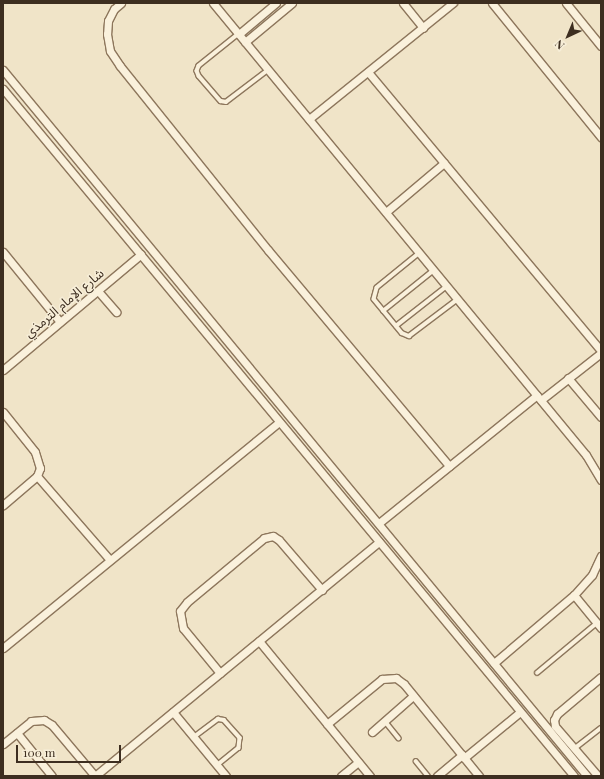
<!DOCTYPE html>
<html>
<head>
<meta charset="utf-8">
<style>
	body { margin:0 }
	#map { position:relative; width:604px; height:779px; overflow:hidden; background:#f0e4c8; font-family:"Playfair Display","Noto Sans Arabic",serif }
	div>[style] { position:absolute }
	.roads { filter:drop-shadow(1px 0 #8d765c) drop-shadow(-1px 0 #8d765c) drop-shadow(0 1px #8d765c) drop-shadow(0 -1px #8d765c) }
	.service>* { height:3.5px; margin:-1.75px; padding:0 1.75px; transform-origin:1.75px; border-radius:1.75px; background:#faf1dc }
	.minor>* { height:7px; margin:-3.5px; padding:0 3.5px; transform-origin:3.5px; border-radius:3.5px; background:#faf1dc }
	span { translate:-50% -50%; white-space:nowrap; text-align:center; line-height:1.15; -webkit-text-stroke:3px #f7eed8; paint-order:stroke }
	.street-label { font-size:13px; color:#3d2e20 }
	.frame { position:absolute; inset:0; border:4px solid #3d2e20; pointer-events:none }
	.north { position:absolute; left:548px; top:16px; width:40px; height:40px; -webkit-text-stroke:3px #f7eed8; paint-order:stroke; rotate:224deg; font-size:11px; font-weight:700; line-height:16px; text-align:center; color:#3d2e20 }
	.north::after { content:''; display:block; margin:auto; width:14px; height:18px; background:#3d2e20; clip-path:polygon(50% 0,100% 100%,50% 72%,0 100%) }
	.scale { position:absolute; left:16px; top:745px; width:105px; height:18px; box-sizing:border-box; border:2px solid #3d2e20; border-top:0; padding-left:5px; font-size:12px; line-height:14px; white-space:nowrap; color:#3d2e20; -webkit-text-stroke:3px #f7eed8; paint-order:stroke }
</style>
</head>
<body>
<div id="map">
	<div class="roads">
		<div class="service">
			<i style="left:239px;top:34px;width:51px;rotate:141.3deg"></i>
			<i style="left:199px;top:66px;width:5px;rotate:112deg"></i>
			<i style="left:197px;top:71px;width:5px;rotate:68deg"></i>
			<i style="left:199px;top:76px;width:33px;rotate:49deg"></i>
			<i style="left:221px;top:101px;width:5px;rotate:11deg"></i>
			<i style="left:226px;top:102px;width:53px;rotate:-37.3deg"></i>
			<i style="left:420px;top:253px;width:55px;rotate:140.9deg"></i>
			<i style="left:377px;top:288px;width:11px;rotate:105deg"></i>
			<i style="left:374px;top:299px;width:44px;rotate:50.5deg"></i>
			<i style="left:402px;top:333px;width:8px;rotate:23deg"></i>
			<i style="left:409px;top:336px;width:61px;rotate:-37.1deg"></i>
			<i style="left:383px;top:311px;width:65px;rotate:-38.8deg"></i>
			<i style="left:396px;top:326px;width:65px;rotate:-38.1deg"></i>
			<i style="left:537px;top:673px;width:78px;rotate:-39.8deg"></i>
			<i style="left:385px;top:721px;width:22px;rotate:51deg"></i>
			<i style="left:194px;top:737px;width:30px;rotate:-37deg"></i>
			<i style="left:218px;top:719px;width:6px;rotate:9deg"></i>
			<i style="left:224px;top:720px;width:24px;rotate:48deg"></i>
			<i style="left:240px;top:738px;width:10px;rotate:96deg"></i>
			<i style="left:239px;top:748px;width:28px;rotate:141deg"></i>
			<i style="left:574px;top:749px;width:34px;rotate:-38deg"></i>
			<i style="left:416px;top:761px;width:19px;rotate:51deg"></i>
		</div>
		<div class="minor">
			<i style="left:121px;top:3px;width:9px;rotate:139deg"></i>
			<i style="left:114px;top:9px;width:13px;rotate:117deg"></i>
			<i style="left:108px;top:21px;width:13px;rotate:94deg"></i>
			<i style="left:107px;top:34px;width:17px;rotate:80deg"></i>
			<i style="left:110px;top:51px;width:18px;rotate:56deg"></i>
			<i style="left:120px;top:66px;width:236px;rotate:51.2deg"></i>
			<i style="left:268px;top:250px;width:282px;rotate:50deg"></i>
			<i style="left:213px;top:3px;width:586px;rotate:50.47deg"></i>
			<i style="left:586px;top:455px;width:29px;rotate:59deg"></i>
			<i style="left:403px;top:3px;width:32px;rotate:51deg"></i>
			<i style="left:492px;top:3px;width:173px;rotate:50.9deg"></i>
			<i style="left:566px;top:3px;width:55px;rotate:50.9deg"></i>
			<i style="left:239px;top:34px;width:48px;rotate:-40deg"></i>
			<i style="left:245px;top:42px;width:61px;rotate:-39.7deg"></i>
			<i style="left:3px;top:70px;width:916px;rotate:50.4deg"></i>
			<i style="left:368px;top:72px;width:363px;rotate:50.1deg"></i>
			<i style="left:3px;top:89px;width:893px;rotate:50.27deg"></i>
			<i style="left:309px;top:119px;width:185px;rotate:-38.9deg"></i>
			<i style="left:386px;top:212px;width:76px;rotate:-40.2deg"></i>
			<i style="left:3px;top:252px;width:90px;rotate:50.8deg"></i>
			<i style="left:98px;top:291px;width:28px;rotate:49deg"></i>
			<i style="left:3px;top:370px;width:180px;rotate:-40deg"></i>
			<i style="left:568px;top:378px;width:51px;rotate:49.8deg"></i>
			<i style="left:541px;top:400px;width:76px;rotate:-38.1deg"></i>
			<i style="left:3px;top:412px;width:51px;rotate:51.3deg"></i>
			<i style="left:35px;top:452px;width:17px;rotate:73deg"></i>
			<i style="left:40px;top:468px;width:9px;rotate:111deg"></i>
			<i style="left:37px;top:476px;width:45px;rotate:139.5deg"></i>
			<i style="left:37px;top:476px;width:111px;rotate:49deg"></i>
			<i style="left:379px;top:523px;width:203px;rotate:-39deg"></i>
			<i style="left:574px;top:595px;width:43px;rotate:50.7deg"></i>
			<i style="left:259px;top:641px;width:175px;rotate:50.6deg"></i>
			<i style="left:3px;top:648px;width:357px;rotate:-39.3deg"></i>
			<i style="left:494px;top:663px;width:105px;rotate:-40.4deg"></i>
			<i style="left:574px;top:595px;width:27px;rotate:-48deg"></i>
			<i style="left:592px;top:575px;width:21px;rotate:-65deg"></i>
			<i style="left:220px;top:673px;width:58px;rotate:-129.4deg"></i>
			<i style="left:183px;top:628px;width:17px;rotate:-100deg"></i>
			<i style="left:180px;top:611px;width:11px;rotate:-52deg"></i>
			<i style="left:187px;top:602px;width:100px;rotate:-39.7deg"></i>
			<i style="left:264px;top:538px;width:9px;rotate:-13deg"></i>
			<i style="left:273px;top:536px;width:7px;rotate:34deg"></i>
			<i style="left:279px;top:540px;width:66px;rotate:49.3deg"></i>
			<i style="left:173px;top:712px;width:83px;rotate:50.4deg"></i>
			<i style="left:327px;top:724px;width:71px;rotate:-39.3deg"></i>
			<i style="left:382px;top:679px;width:14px;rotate:-4deg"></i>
			<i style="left:396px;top:678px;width:10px;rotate:37deg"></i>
			<i style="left:404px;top:684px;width:119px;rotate:50.8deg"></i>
			<i style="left:372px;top:732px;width:55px;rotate:-41.3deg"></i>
			<i style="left:17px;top:733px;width:55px;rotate:50.9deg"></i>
			<i style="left:3px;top:744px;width:36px;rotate:-39deg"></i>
			<i style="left:31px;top:721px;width:13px;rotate:-4deg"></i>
			<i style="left:44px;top:720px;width:9px;rotate:32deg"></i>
			<i style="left:52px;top:725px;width:67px;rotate:49.9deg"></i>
			<i style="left:464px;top:758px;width:72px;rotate:-39.4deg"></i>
			<i style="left:95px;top:776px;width:368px;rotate:-39.5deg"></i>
			<i style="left:341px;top:776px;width:22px;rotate:-39deg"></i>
			<i style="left:437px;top:776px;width:33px;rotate:-40deg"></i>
			<i style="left:598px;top:776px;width:66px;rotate:-130.7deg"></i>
			<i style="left:555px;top:726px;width:6px;rotate:-99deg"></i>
			<i style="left:554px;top:720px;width:7px;rotate:-63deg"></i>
			<i style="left:557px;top:714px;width:57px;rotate:-40.1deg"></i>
		</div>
	</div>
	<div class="street-label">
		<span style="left:64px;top:303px;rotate:-40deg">شارع الإمام الترمذي</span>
	</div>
	<div class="frame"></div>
	<div class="north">N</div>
	<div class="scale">100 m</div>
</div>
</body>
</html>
